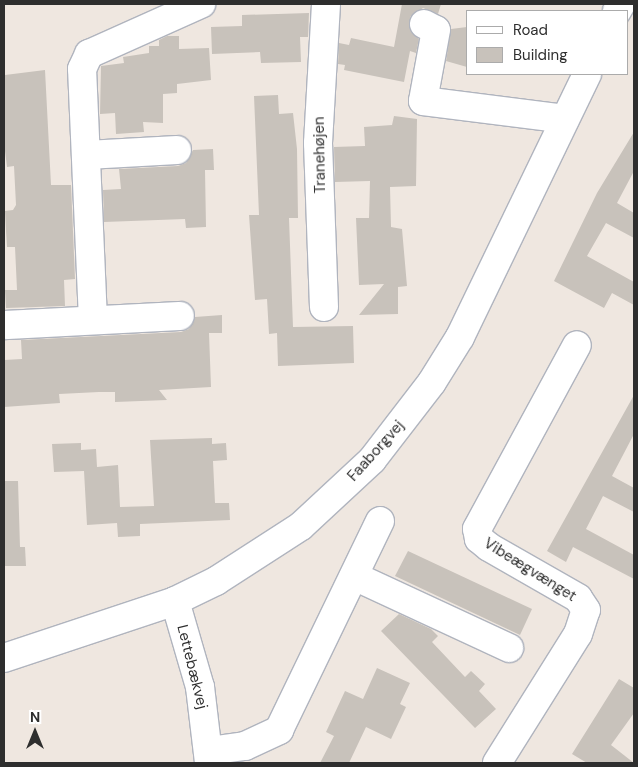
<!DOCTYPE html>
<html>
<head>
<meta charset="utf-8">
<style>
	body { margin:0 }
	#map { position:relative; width:638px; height:767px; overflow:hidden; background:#efe7e0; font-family:"DM Sans",sans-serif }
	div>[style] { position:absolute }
	.building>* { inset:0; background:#c8c2bb }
	.roads { filter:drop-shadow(1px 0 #b0b4be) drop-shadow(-1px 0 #b0b4be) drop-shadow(0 1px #b0b4be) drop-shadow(0 -1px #b0b4be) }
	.minor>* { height:28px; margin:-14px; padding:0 14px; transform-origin:14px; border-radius:14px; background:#fff }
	span { translate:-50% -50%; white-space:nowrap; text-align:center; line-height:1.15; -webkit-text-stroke:5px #fff; paint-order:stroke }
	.street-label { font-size:15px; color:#2e2e2e }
	.frame { position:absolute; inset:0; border:5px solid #2e2e2e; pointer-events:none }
	.legend { position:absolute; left:466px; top:10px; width:162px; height:65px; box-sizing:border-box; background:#fff; border:1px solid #ababab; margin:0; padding:6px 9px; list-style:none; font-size:15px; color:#2e2e2e }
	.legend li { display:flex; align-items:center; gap:10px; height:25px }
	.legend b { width:25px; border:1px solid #ababab }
	.north { position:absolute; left:10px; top:707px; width:50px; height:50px; -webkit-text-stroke:4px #fff; paint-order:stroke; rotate:0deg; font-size:14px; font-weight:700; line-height:20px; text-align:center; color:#2e2e2e }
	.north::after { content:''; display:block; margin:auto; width:18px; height:22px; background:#2e2e2e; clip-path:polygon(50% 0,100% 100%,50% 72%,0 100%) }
</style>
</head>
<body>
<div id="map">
	<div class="building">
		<i style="clip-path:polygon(402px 4px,441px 4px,438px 14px,423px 8px,410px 17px,411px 32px,419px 39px,416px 53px,410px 51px,404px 82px,344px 70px,345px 65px,338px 64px,339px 43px,349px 45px,351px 38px,394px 47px)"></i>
		<i style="clip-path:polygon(309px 13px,308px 37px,300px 37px,301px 62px,261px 63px,260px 52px,212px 54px,211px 27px,242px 26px,242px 15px)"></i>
		<i style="clip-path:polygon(467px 27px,467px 67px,446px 61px,451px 29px)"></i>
		<i style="clip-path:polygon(167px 36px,179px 36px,179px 49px,209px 48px,211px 80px,177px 84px,177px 93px,163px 94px,163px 123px,143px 122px,144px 132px,116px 134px,115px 113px,100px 114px,101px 66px,124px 63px,123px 57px,149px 53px,149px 46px,159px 46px,159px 40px)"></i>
		<i style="clip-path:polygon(45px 70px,51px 185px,71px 185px,75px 279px,64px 280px,65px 306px,6px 308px,5px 290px,17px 290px,15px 247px,7px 247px,6px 231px,5px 211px,13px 210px,16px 205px,14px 166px,7px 167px,5px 151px,5px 75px)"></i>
		<i style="clip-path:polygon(278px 95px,279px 114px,293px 113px,297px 149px,298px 218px,289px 218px,293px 327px,353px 326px,354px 363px,278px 366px,277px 333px,269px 334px,267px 299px,255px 300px,249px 215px,259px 215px,254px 96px)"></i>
		<i style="clip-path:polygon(394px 116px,417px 119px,416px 186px,390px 187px,391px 227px,402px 229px,407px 286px,398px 287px,398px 314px,359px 315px,384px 284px,359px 285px,356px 218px,369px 218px,370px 181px,335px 182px,334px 147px,365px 146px,364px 127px,392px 125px)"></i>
		<i style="clip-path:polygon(634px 132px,634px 171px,617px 203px,634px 213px,634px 238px,606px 223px,587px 256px,634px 282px,634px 305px,612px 293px,604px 308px,554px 281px,597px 193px)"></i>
		<i style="clip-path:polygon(213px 149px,214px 170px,205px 170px,206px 227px,186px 228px,185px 219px,104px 222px,103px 190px,121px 189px,119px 169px,178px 166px,186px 163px,193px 150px)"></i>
		<i style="clip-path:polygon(222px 315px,222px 333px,209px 333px,211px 387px,159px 390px,167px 400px,115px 402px,115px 392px,99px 392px,59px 394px,60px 403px,4px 407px,4px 360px,22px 359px,21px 340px,181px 332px,189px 329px,195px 317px)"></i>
		<i style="clip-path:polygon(634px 395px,634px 434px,612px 476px,634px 488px,634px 512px,603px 496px,586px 529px,634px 555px,634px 579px,573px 547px,566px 562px,547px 551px)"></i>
		<i style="clip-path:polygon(212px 438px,212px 444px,226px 443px,227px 460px,213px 461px,215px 503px,229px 503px,230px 520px,140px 524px,140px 536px,118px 537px,117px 523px,87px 525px,84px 471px,54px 472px,52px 444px,81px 443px,81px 450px,96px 449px,97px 467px,118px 465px,120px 507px,154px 506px,150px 440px)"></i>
		<i style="clip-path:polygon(4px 481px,18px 481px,20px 547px,25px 547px,26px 566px,4px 566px)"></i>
		<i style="clip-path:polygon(408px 551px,532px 609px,520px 635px,395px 576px)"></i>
		<i style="clip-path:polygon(399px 614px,431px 629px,438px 636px,432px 642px,465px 677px,471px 671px,485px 684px,479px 691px,496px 709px,475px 728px,381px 631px)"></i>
		<i style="clip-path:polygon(377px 668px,410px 683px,400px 704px,406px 707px,391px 739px,366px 727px,349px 763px,320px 763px,334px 736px,326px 732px,345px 691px,363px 699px)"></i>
		<i style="clip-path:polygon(619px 679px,634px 688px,634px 713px,611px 745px,634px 763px,587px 763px,572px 754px)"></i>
	</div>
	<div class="roads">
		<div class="minor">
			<i style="left:617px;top:11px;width:8px;rotate:-60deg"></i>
			<i style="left:424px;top:24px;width:13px;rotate:27deg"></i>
			<i style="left:436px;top:30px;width:72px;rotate:100.4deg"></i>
			<i style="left:423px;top:101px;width:143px;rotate:7.2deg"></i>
			<i style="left:87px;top:155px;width:90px;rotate:-3.2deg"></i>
			<i style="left:324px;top:307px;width:164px;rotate:-92.1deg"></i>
			<i style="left:318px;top:143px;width:139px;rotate:-86.7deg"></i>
			<i style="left:93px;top:320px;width:251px;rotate:-92.5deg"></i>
			<i style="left:82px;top:69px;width:17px;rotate:-65deg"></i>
			<i style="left:89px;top:54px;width:123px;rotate:-24.1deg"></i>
			<i style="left:6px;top:325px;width:174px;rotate:-3deg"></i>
			<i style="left:354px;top:576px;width:171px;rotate:24.9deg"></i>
			<i style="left:175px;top:601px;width:90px;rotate:73.8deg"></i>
			<i style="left:200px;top:687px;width:77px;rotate:83.2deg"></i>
			<i style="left:4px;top:658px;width:180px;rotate:-18.4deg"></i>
			<i style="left:175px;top:601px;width:46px;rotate:-26deg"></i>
			<i style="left:216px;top:581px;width:101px;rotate:-32.9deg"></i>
			<i style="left:301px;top:526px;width:97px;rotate:-42.9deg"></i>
			<i style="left:372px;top:460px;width:98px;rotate:-52.4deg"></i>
			<i style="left:432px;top:382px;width:53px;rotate:-58.1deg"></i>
			<i style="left:460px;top:337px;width:292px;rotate:-64.2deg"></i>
			<i style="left:209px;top:751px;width:36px;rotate:-8deg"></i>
			<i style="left:245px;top:746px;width:38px;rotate:-25deg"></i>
			<i style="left:279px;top:730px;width:232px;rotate:-64.2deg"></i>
			<i style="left:497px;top:763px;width:152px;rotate:-57.9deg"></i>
			<i style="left:578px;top:634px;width:25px;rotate:-72deg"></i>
			<i style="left:586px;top:610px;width:14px;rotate:-124deg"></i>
			<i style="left:578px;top:598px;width:103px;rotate:-150.2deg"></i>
			<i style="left:489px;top:547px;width:13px;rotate:-141deg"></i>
			<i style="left:479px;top:539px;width:10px;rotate:-101deg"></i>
			<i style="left:477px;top:529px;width:209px;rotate:-61.5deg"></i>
		</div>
	</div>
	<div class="street-label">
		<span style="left:320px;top:155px;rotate:-91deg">Tranehøjen</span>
		<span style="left:376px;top:451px;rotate:-48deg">Faaborgvej</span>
		<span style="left:530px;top:570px;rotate:32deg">Vibeægvænget</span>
		<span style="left:192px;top:667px;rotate:76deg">Lettebækvej</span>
	</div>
	<div class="frame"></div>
	<ul class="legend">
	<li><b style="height:6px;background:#fff"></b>Road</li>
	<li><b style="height:14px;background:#c8c2bb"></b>Building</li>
	</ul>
	<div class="north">N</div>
</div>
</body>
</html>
